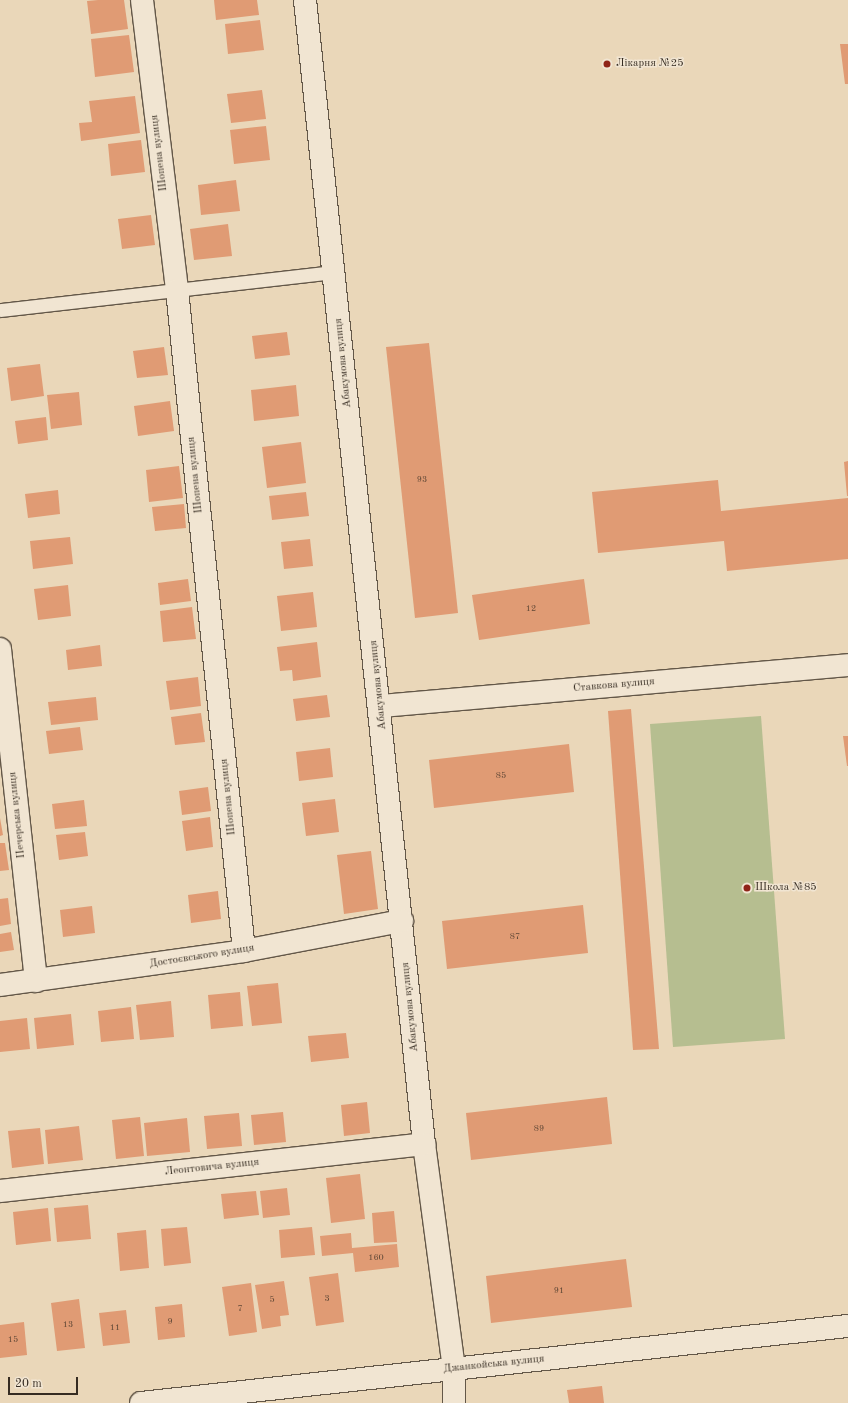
<!DOCTYPE html>
<html>
<head>
<meta charset="utf-8">
<style>
	body { margin:0 }
	#map { position:relative; width:848px; height:1403px; overflow:hidden; background:#ead7b9; font-family:"Old Standard TT",serif }
	div>[style] { position:absolute }
	.green>* { inset:0; background:#b6be90 }
	.building>* { inset:0; background:#e09b74 }
	.roads { filter:drop-shadow(1px 0 #635748) drop-shadow(-1px 0 #635748) drop-shadow(0 1px #635748) drop-shadow(0 -1px #635748) }
	.service>* { height:13px; margin:-6.5px; padding:0 6.5px; transform-origin:6.5px; border-radius:6.5px; background:#f1e5d2 }
	.minor>* { height:22px; margin:-11px; padding:0 11px; transform-origin:11px; border-radius:11px; background:#f1e5d2 }
	.dots>* { width:11px; height:11px; translate:-50% -50%; box-sizing:border-box; border:2px solid #f1e5d2; border-radius:50% }
	span { translate:-50% -50%; white-space:nowrap; text-align:center; line-height:1.15; -webkit-text-stroke:3px #f1e5d2; paint-order:stroke }
	.number-label { font-size:9px; color:#604836 }
	.number-label span { -webkit-text-stroke-width:0 }
	.poi-label { font-size:11px; color:#362c22 }
	.left { translate:0 -50%; text-align:left }
	.street-label { font-size:11px; color:#362c22 }
	.scale { position:absolute; left:8px; top:1377px; width:70px; height:18px; box-sizing:border-box; border:2px solid #362c22; border-top:0; padding-left:5px; font-size:12px; line-height:14px; white-space:nowrap; color:#362c22; -webkit-text-stroke:3px #f1e5d2; paint-order:stroke }
</style>
</head>
<body>
<div id="map">
	<div class="green">
		<i style="clip-path:polygon(761px 716px,785px 1039px,673px 1047px,650px 724px)"></i>
	</div>
	<div class="building">
		<i style="clip-path:polygon(98px 0,124px 0,128px 29px,91px 34px,87px 1px)"></i>
		<i style="clip-path:polygon(214px 0,257px 0,259px 15px,216px 20px)"></i>
		<i style="clip-path:polygon(260px 20px,264px 50px,228px 54px,225px 24px)"></i>
		<i style="clip-path:polygon(129px 35px,134px 72px,95px 77px,91px 39px)"></i>
		<i style="clip-path:polygon(840px 44px,848px 44px,848px 84px,845px 84px)"></i>
		<i style="clip-path:polygon(262px 90px,266px 119px,231px 123px,227px 94px)"></i>
		<i style="clip-path:polygon(135px 96px,140px 133px,81px 141px,79px 123px,92px 122px,89px 101px)"></i>
		<i style="clip-path:polygon(266px 126px,270px 160px,234px 164px,230px 130px)"></i>
		<i style="clip-path:polygon(141px 140px,145px 172px,111px 176px,108px 144px)"></i>
		<i style="clip-path:polygon(236px 180px,240px 211px,201px 215px,198px 185px)"></i>
		<i style="clip-path:polygon(151px 215px,155px 245px,122px 249px,118px 219px)"></i>
		<i style="clip-path:polygon(228px 224px,232px 256px,194px 260px,190px 229px)"></i>
		<i style="clip-path:polygon(287px 332px,290px 355px,255px 359px,252px 336px)"></i>
		<i style="clip-path:polygon(429px 343px,458px 613px,415px 618px,386px 347px)"></i>
		<i style="clip-path:polygon(164px 347px,168px 375px,137px 378px,133px 351px)"></i>
		<i style="clip-path:polygon(40px 364px,44px 396px,11px 401px,7px 368px)"></i>
		<i style="clip-path:polygon(296px 385px,299px 416px,254px 421px,251px 390px)"></i>
		<i style="clip-path:polygon(79px 392px,82px 425px,51px 429px,47px 395px)"></i>
		<i style="clip-path:polygon(170px 401px,174px 431px,138px 436px,134px 406px)"></i>
		<i style="clip-path:polygon(46px 417px,48px 440px,18px 444px,15px 421px)"></i>
		<i style="clip-path:polygon(301px 442px,306px 483px,267px 488px,262px 447px)"></i>
		<i style="clip-path:polygon(848px 461px,848px 496px,847px 496px,844px 462px)"></i>
		<i style="clip-path:polygon(179px 466px,183px 498px,149px 502px,146px 470px)"></i>
		<i style="clip-path:polygon(718px 480px,721px 511px,848px 498px,848px 559px,727px 571px,724px 541px,598px 553px,592px 492px)"></i>
		<i style="clip-path:polygon(58px 490px,60px 514px,28px 518px,25px 494px)"></i>
		<i style="clip-path:polygon(306px 492px,309px 516px,272px 520px,269px 496px)"></i>
		<i style="clip-path:polygon(184px 504px,186px 528px,155px 531px,152px 507px)"></i>
		<i style="clip-path:polygon(70px 537px,73px 564px,33px 569px,30px 541px)"></i>
		<i style="clip-path:polygon(310px 539px,313px 566px,284px 569px,281px 542px)"></i>
		<i style="clip-path:polygon(188px 579px,191px 601px,160px 605px,158px 583px)"></i>
		<i style="clip-path:polygon(584px 579px,590px 624px,479px 640px,472px 595px)"></i>
		<i style="clip-path:polygon(68px 585px,71px 616px,38px 620px,34px 589px)"></i>
		<i style="clip-path:polygon(313px 592px,317px 627px,281px 631px,277px 596px)"></i>
		<i style="clip-path:polygon(192px 607px,196px 639px,163px 642px,160px 611px)"></i>
		<i style="clip-path:polygon(317px 642px,321px 677px,293px 681px,292px 670px,280px 671px,277px 647px)"></i>
		<i style="clip-path:polygon(100px 645px,102px 666px,68px 670px,66px 650px)"></i>
		<i style="clip-path:polygon(198px 677px,201px 706px,170px 710px,166px 681px)"></i>
		<i style="clip-path:polygon(327px 695px,330px 717px,296px 721px,293px 699px)"></i>
		<i style="clip-path:polygon(96px 697px,98px 720px,51px 725px,48px 702px)"></i>
		<i style="clip-path:polygon(631px 709px,659px 1049px,633px 1050px,608px 711px)"></i>
		<i style="clip-path:polygon(201px 713px,205px 742px,175px 745px,171px 717px)"></i>
		<i style="clip-path:polygon(80px 727px,83px 750px,49px 754px,46px 731px)"></i>
		<i style="clip-path:polygon(843px 736px,848px 736px,848px 766px,847px 766px)"></i>
		<i style="clip-path:polygon(569px 744px,574px 792px,434px 808px,429px 760px)"></i>
		<i style="clip-path:polygon(330px 748px,333px 777px,299px 781px,296px 752px)"></i>
		<i style="clip-path:polygon(208px 787px,211px 811px,182px 815px,179px 791px)"></i>
		<i style="clip-path:polygon(335px 799px,339px 832px,306px 836px,302px 803px)"></i>
		<i style="clip-path:polygon(84px 800px,87px 826px,55px 829px,52px 804px)"></i>
		<i style="clip-path:polygon(210px 817px,213px 847px,186px 851px,182px 821px)"></i>
		<i style="clip-path:polygon(0 818px,3px 835px,0 836px)"></i>
		<i style="clip-path:polygon(85px 832px,88px 856px,59px 860px,56px 835px)"></i>
		<i style="clip-path:polygon(0 843px,5px 843px,9px 870px,0 871px)"></i>
		<i style="clip-path:polygon(371px 851px,378px 909px,344px 914px,337px 855px)"></i>
		<i style="clip-path:polygon(218px 891px,221px 919px,191px 923px,188px 895px)"></i>
		<i style="clip-path:polygon(8px 898px,11px 924px,0 926px,0 899px)"></i>
		<i style="clip-path:polygon(583px 905px,588px 953px,447px 969px,442px 921px)"></i>
		<i style="clip-path:polygon(92px 906px,95px 933px,63px 937px,60px 910px)"></i>
		<i style="clip-path:polygon(11px 932px,14px 950px,0 952px,0 934px)"></i>
		<i style="clip-path:polygon(278px 983px,282px 1023px,252px 1026px,247px 986px)"></i>
		<i style="clip-path:polygon(240px 992px,243px 1026px,211px 1029px,208px 995px)"></i>
		<i style="clip-path:polygon(171px 1001px,174px 1037px,140px 1040px,136px 1005px)"></i>
		<i style="clip-path:polygon(131px 1007px,134px 1039px,101px 1042px,98px 1011px)"></i>
		<i style="clip-path:polygon(71px 1014px,74px 1045px,37px 1049px,34px 1018px)"></i>
		<i style="clip-path:polygon(27px 1018px,30px 1049px,0 1052px,0 1021px)"></i>
		<i style="clip-path:polygon(346px 1033px,349px 1058px,311px 1062px,308px 1036px)"></i>
		<i style="clip-path:polygon(607px 1097px,612px 1144px,471px 1160px,466px 1113px)"></i>
		<i style="clip-path:polygon(367px 1102px,370px 1133px,344px 1136px,341px 1105px)"></i>
		<i style="clip-path:polygon(283px 1112px,286px 1142px,254px 1145px,251px 1115px)"></i>
		<i style="clip-path:polygon(239px 1113px,242px 1146px,207px 1149px,204px 1116px)"></i>
		<i style="clip-path:polygon(140px 1117px,144px 1156px,116px 1159px,112px 1120px)"></i>
		<i style="clip-path:polygon(187px 1118px,190px 1152px,147px 1156px,144px 1123px)"></i>
		<i style="clip-path:polygon(79px 1126px,83px 1160px,48px 1164px,45px 1130px)"></i>
		<i style="clip-path:polygon(40px 1128px,44px 1164px,12px 1168px,8px 1131px)"></i>
		<i style="clip-path:polygon(360px 1174px,365px 1219px,331px 1223px,326px 1178px)"></i>
		<i style="clip-path:polygon(287px 1188px,290px 1215px,263px 1218px,260px 1191px)"></i>
		<i style="clip-path:polygon(256px 1191px,259px 1215px,224px 1219px,221px 1194px)"></i>
		<i style="clip-path:polygon(88px 1205px,91px 1239px,57px 1242px,54px 1208px)"></i>
		<i style="clip-path:polygon(48px 1208px,51px 1241px,16px 1245px,13px 1212px)"></i>
		<i style="clip-path:polygon(394px 1211px,397px 1242px,374px 1243px,372px 1213px)"></i>
		<i style="clip-path:polygon(187px 1227px,191px 1263px,164px 1266px,161px 1229px)"></i>
		<i style="clip-path:polygon(312px 1227px,315px 1255px,281px 1258px,279px 1230px)"></i>
		<i style="clip-path:polygon(146px 1230px,149px 1268px,120px 1271px,117px 1233px)"></i>
		<i style="clip-path:polygon(351px 1233px,352px 1248px,397px 1244px,399px 1267px,355px 1272px,353px 1253px,322px 1256px,320px 1236px)"></i>
		<i style="clip-path:polygon(626px 1259px,632px 1307px,491px 1323px,486px 1276px)"></i>
		<i style="clip-path:polygon(338px 1273px,344px 1322px,316px 1326px,309px 1277px)"></i>
		<i style="clip-path:polygon(284px 1281px,289px 1315px,280px 1316px,281px 1326px,262px 1329px,255px 1285px)"></i>
		<i style="clip-path:polygon(251px 1283px,257px 1332px,229px 1336px,222px 1287px)"></i>
		<i style="clip-path:polygon(79px 1299px,85px 1348px,57px 1351px,51px 1303px)"></i>
		<i style="clip-path:polygon(182px 1304px,185px 1337px,158px 1340px,155px 1307px)"></i>
		<i style="clip-path:polygon(126px 1310px,130px 1343px,103px 1346px,99px 1313px)"></i>
		<i style="clip-path:polygon(24px 1322px,27px 1355px,0 1358px,0 1325px)"></i>
		<i style="clip-path:polygon(602px 1386px,604px 1403px,569px 1403px,567px 1390px)"></i>
	</div>
	<div class="roads">
		<div class="service">
			<i style="left:0;top:310px;width:336px;rotate:-6.5deg"></i>
		</div>
		<div class="minor">
			<i style="left:142px;top:0;width:292px;rotate:83.1deg"></i>
			<i style="left:177px;top:290px;width:664px;rotate:84.21deg"></i>
			<i style="left:305px;top:0;width:1150px;rotate:84.06deg"></i>
			<i style="left:424px;top:1144px;width:227px;rotate:82.4deg"></i>
			<i style="left:454px;top:1369px;width:34px;rotate:90deg"></i>
			<i style="left:0;top:649px;width:334px;rotate:83.8deg"></i>
			<i style="left:381px;top:706px;width:469px;rotate:-5deg"></i>
			<i style="left:0;top:985px;width:246px;rotate:-7.9deg"></i>
			<i style="left:244px;top:951px;width:161px;rotate:-10.8deg"></i>
			<i style="left:0;top:1191px;width:427px;rotate:-6.3deg"></i>
			<i style="left:141px;top:1403px;width:711px;rotate:-6.22deg"></i>
		</div>
	</div>
	<div class="dots">
		<i style="left:607px;top:64px;background:#8f2418"></i>
		<i style="left:747px;top:888px;background:#8f2418"></i>
	</div>
	<div class="number-label">
		<span style="left:422px;top:480px">93</span>
		<span style="left:531px;top:609px">12</span>
		<span style="left:501px;top:776px">85</span>
		<span style="left:515px;top:937px">87</span>
		<span style="left:539px;top:1129px">89</span>
		<span style="left:376px;top:1258px">160</span>
		<span style="left:559px;top:1291px">91</span>
		<span style="left:327px;top:1299px">3</span>
		<span style="left:272px;top:1300px">5</span>
		<span style="left:240px;top:1309px">7</span>
		<span style="left:170px;top:1322px">9</span>
		<span style="left:68px;top:1325px">13</span>
		<span style="left:115px;top:1328px">11</span>
		<span style="left:13px;top:1340px">15</span>
	</div>
	<div class="poi-label">
		<span class="left" style="left:616px;top:64px">Лікарня №25</span>
		<span class="left" style="left:755px;top:888px">Школа №85</span>
	</div>
	<div class="street-label">
		<span style="left:160px;top:153px;rotate:-97deg">Шопена вулиця</span>
		<span style="left:344px;top:363px;rotate:-96deg">Абакумова вулиця</span>
		<span style="left:196px;top:475px;rotate:-96deg">Шопена вулиця</span>
		<span style="left:379px;top:685px;rotate:-96deg">Абакумова вулиця</span>
		<span style="left:614px;top:686px;rotate:-5deg">Ставкова вулиця</span>
		<span style="left:229px;top:797px;rotate:-96deg">Шопена вулиця</span>
		<span style="left:18px;top:815px;rotate:-96deg">Печерська вулиця</span>
		<span style="left:202px;top:957px;rotate:-9deg">Достоєвського вулиця</span>
		<span style="left:411px;top:1007px;rotate:-96deg">Абакумова вулиця</span>
		<span style="left:212px;top:1168px;rotate:-6deg">Леонтовича вулиця</span>
		<span style="left:494px;top:1365px;rotate:-6deg">Джанкойська вулиця</span>
	</div>
	<div class="scale">20 m</div>
</div>
</body>
</html>
